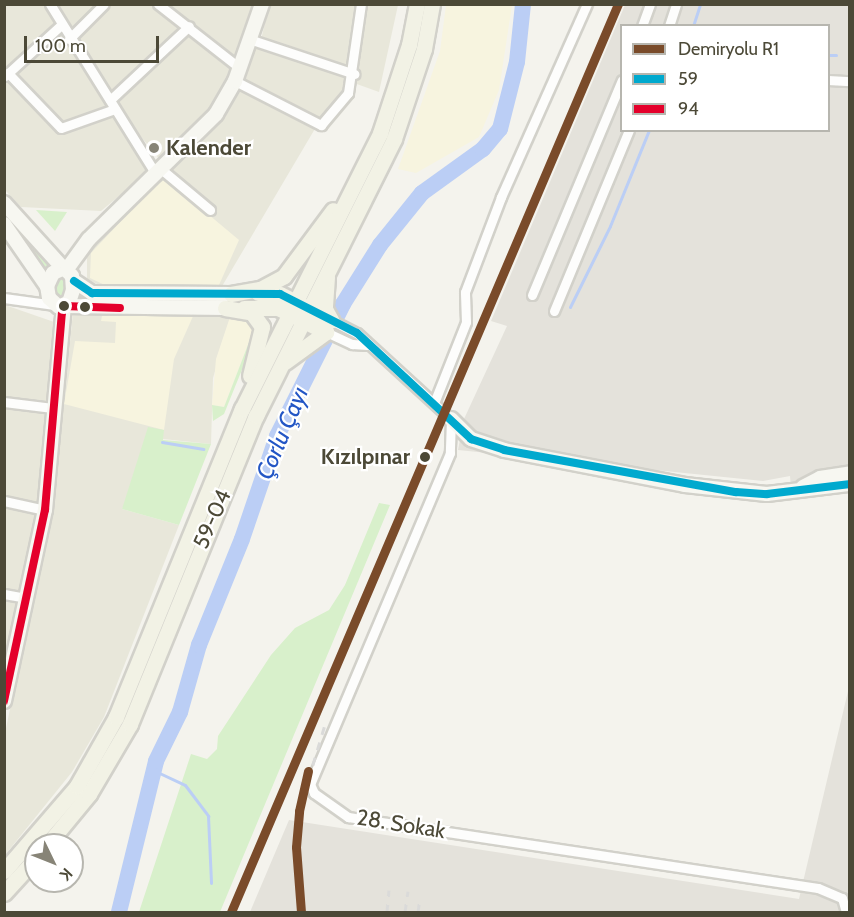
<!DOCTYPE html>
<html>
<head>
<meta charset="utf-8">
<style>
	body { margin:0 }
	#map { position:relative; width:854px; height:917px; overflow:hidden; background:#f4f3ed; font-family:Cabin,sans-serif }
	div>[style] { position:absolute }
	.residential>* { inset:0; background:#e8e7da }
	.commercial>* { inset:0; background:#f7f4df }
	.industrial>* { inset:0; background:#e4e2db }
	.green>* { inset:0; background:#d8f0cb }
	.stream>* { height:3px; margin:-1.5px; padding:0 1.5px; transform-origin:1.5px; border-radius:1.5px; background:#bbcef5 }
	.river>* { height:16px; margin:-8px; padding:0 8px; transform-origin:8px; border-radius:8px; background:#bbcef5 }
	.roads { filter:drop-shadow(2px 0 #d2d1ca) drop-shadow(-2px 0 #d2d1ca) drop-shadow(0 2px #d2d1ca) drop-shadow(0 -2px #d2d1ca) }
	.street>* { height:9px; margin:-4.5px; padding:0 4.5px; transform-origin:4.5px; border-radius:4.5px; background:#fdfdfc }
	.secondary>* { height:14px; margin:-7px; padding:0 7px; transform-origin:7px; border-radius:7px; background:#f7f7f1 }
	.primary>* { height:15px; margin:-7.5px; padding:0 7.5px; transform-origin:7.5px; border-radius:7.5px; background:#f2f2e5 }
	.rail>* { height:3px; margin-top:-1.5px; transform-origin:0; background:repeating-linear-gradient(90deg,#dadad9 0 8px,transparent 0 16px) }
	.bus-1>* { height:8px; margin:-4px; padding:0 4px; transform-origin:4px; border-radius:4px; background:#00a9ce }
	.bus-2>* { height:8px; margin:-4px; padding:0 4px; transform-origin:4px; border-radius:4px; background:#e4002b }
	.rail-1>* { height:9px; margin:-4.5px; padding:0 4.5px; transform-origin:4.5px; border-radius:4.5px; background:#7a4b2a }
	.dots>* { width:16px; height:16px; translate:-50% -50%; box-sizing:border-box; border:3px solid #fff; border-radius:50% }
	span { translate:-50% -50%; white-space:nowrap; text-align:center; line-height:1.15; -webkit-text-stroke:4.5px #fff; paint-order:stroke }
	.poi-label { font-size:22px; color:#4c4937; font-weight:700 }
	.left { translate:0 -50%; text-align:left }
	.stop-label { font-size:22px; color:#4c4937; font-weight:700 }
	.right { translate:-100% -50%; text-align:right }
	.street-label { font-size:22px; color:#4c4937 }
	.water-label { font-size:24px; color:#2356c5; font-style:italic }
	.frame { position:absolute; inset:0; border:6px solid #4c4937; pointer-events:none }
	.legend { position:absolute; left:620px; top:24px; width:210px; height:108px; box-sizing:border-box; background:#fff; border:2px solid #b7b6af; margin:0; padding:8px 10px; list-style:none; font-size:18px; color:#4c4937 }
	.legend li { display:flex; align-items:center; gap:12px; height:30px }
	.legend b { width:30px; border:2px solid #b7b6af }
	.north { position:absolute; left:24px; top:833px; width:60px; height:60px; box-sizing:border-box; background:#fff; border:2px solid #b7b6af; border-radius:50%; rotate:133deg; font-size:16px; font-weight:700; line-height:24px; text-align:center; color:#4c4937 }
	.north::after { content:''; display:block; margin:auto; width:21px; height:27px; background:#878477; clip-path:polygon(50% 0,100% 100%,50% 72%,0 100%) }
	.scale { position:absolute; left:24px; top:36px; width:135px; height:27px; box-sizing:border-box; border:3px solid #4c4937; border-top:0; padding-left:8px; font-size:18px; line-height:21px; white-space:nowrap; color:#4c4937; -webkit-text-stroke:4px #fff; paint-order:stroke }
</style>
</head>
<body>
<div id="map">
	<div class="residential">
		<i style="clip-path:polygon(5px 5px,45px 5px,56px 23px,5px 72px)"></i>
		<i style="clip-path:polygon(56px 5px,98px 5px,72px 32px)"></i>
		<i style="clip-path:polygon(110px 5px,153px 5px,185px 27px,113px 95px,74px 40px)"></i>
		<i style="clip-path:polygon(173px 5px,259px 5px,240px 61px,171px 9px)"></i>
		<i style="clip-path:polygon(269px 5px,358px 5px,351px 68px,261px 40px)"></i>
		<i style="clip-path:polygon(365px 5px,398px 5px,379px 92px,354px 83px)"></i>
		<i style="clip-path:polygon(61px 32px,110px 105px,61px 123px,13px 74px)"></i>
		<i style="clip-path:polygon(191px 32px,235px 70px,218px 100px,186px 139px,160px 160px,114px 104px)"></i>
		<i style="clip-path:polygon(255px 45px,350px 77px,346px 91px,322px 120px,242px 78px)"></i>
		<i style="clip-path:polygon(6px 78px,59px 131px,112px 112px,148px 172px,101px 211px,21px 207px,5px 190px)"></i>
		<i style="clip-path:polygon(241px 87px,316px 127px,221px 288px,107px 289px,87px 279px,87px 252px,191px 147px)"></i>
		<i style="clip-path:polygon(5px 305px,57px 323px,42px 488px,5px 670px)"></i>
		<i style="clip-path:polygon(73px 312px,233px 312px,213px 378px,211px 444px,163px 439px,122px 509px,179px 525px,104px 717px,72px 772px,5px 855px,5px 733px,54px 500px)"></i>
	</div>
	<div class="commercial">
		<i style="clip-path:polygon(446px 5px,512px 5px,499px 90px,479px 137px,416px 173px,398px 169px,440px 51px)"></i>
		<i style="clip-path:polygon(166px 179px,239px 240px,219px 285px,109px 287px,90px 278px,91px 253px,154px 186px)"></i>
		<i style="clip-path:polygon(194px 314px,174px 359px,164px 430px,64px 404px,75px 341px,115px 343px,116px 322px,101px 321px,102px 316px)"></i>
		<i style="clip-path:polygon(230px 317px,256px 324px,224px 407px,212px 405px,216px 359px)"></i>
	</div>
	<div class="industrial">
		<i style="clip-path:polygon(evenodd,625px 5px,849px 5px,849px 492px,792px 500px,790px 476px,763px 481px,458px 450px,464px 419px,507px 326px,491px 321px,625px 5px,622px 26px,828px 26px,828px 130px,622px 130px,622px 26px)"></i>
		<i style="clip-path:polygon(849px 687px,849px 912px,250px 912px,289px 820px,799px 899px)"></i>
	</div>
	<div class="green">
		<i style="clip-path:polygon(4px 203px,71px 273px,62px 306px,5px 224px)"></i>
		<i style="clip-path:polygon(36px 210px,67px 212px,55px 231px)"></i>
		<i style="clip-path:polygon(243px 312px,260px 325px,224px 414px,213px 421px,212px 405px,224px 407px,256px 324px,240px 320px)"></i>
		<i style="clip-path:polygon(148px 427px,164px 430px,163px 440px,211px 444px,179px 525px,122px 509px)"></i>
		<i style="clip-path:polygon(379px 503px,390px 505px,220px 912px,139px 912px,191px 754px,207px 759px,217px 749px,218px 736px,271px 655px,295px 628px,329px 610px,345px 585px)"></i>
	</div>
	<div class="stream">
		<i style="left:693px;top:26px;width:23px;rotate:-72deg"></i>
		<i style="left:828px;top:55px;width:8px"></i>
		<i style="left:570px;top:307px;width:90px;rotate:-63.7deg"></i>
		<i style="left:610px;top:226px;width:104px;rotate:-67.9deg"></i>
		<i style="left:162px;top:442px;width:42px;rotate:9.7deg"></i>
		<i style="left:153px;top:770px;width:35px;rotate:25deg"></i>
		<i style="left:185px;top:785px;width:39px;rotate:53deg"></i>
		<i style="left:208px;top:816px;width:67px;rotate:87.4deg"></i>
	</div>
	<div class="river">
		<i style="left:119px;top:912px;width:155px;rotate:-76.2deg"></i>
		<i style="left:156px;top:761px;width:55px;rotate:-63.9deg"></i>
		<i style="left:180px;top:712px;width:70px;rotate:-74.2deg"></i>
		<i style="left:199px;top:645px;width:114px;rotate:-67.9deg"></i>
		<i style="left:242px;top:539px;width:109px;rotate:-71.2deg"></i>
		<i style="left:277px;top:436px;width:148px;rotate:-63.4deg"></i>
		<i style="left:343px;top:304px;width:70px;rotate:-57.9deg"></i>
		<i style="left:380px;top:245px;width:67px;rotate:-51.1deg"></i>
		<i style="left:422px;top:193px;width:75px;rotate:-35.8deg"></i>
		<i style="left:483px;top:149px;width:26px;rotate:-50deg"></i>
		<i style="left:500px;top:129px;width:69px;rotate:-75.8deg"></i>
		<i style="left:517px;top:62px;width:58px;rotate:-84.1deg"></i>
	</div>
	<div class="roads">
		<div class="street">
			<i style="left:50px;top:4px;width:200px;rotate:58.1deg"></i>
			<i style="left:158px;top:4px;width:105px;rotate:38.1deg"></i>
			<i style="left:642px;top:26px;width:23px;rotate:-70deg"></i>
			<i style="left:669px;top:26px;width:23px;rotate:-72deg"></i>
			<i style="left:69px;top:39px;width:49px;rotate:-45deg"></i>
			<i style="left:252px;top:40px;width:108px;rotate:18.4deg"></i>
			<i style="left:8px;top:73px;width:76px;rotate:46.1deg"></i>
			<i style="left:61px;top:128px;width:57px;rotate:-19.4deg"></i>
			<i style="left:5px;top:76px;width:76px;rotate:-42.3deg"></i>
			<i style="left:828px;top:80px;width:22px;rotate:3deg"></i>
			<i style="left:235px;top:81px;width:97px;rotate:27.1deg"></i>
			<i style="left:321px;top:125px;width:42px;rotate:-49.8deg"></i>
			<i style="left:348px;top:93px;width:90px;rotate:-81.7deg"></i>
			<i style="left:110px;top:100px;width:108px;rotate:-43.1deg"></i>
			<i style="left:161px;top:169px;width:64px;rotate:39.9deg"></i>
			<i style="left:532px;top:295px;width:233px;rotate:-67.3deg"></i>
			<i style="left:4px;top:298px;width:51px;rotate:7.8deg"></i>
			<i style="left:554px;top:311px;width:196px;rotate:-67.5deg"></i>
			<i style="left:331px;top:320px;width:29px;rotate:27deg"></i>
			<i style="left:357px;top:333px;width:127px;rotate:42.5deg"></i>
			<i style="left:451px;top:419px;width:34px;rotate:92deg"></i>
			<i style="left:450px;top:453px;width:359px;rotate:112.9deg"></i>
			<i style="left:310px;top:784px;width:10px;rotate:66deg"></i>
			<i style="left:314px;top:793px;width:42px;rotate:35.2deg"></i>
			<i style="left:348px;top:817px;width:475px;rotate:8.6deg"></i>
			<i style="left:818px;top:888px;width:26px;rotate:23deg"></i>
			<i style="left:842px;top:898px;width:15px;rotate:74deg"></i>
			<i style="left:326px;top:332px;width:29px;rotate:25deg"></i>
			<i style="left:352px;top:344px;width:15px;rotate:4deg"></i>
			<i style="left:4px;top:402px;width:49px;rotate:7deg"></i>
			<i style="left:434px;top:403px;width:87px;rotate:-68.4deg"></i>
			<i style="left:466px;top:322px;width:30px;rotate:-92deg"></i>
			<i style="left:465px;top:292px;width:102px;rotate:-69.2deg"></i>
			<i style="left:501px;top:197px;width:211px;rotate:-66deg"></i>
			<i style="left:4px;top:501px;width:42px;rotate:12.4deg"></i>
			<i style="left:4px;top:594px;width:22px;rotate:10deg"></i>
		</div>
		<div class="secondary">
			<i style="left:4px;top:203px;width:88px;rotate:47.8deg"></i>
			<i style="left:4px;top:224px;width:75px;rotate:55.3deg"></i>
			<i style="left:64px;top:268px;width:11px;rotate:45deg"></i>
			<i style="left:72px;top:276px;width:14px;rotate:86deg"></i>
			<i style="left:73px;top:290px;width:13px;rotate:108deg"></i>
			<i style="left:69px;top:302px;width:11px;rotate:153deg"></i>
			<i style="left:59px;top:307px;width:13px;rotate:-138deg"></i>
			<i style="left:49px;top:298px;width:12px;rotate:-99deg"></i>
			<i style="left:47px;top:286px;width:14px;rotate:-65deg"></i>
			<i style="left:53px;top:273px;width:12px;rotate:-24deg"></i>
			<i style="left:67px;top:269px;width:37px;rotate:-54deg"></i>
			<i style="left:89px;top:239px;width:178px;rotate:-44.5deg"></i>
			<i style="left:216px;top:114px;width:38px;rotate:-60deg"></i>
			<i style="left:235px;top:81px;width:82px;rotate:-70.7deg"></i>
			<i style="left:74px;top:281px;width:22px;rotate:34deg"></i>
			<i style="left:92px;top:293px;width:139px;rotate:0.4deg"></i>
			<i style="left:451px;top:419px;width:28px;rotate:45deg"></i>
			<i style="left:471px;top:439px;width:35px;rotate:18deg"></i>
			<i style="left:504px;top:450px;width:184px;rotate:10.9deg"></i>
			<i style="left:685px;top:485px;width:82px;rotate:6.3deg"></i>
			<i style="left:767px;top:494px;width:84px;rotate:-6.9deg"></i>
			<i style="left:803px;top:487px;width:19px;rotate:-28deg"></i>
			<i style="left:820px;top:478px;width:30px;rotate:-9deg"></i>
			<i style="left:4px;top:701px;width:195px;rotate:-77.9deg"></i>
			<i style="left:45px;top:510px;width:205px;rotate:-84.7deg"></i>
			<i style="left:64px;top:306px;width:161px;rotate:0.7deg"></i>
		</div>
		<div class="primary">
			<i style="left:327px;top:277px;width:32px;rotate:94deg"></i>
			<i style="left:325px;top:309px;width:13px;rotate:61deg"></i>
			<i style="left:258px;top:293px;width:22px;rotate:3deg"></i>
			<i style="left:280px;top:294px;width:57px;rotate:27deg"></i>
			<i style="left:231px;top:294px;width:29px;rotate:-10deg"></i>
			<i style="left:260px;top:289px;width:27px;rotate:-28deg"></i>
			<i style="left:284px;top:276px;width:82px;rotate:-53.4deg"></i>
			<i style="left:225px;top:308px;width:27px;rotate:10deg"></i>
			<i style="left:252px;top:313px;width:17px;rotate:54deg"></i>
			<i style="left:262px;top:327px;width:50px;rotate:103.8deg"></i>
			<i style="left:244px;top:308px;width:34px"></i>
			<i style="left:278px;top:308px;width:54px;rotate:26.6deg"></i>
			<i style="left:285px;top:362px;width:51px;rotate:-36.2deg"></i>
			<i style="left:47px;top:845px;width:66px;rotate:-50.5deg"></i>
			<i style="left:89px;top:794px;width:81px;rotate:-59.6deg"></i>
			<i style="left:130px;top:724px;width:333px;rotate:-67.8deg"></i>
			<i style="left:256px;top:416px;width:309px;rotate:-63.5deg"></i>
			<i style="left:394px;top:139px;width:95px;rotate:-71.6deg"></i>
			<i style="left:424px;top:49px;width:46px;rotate:-79.9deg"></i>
			<i style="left:4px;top:871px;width:112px;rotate:-49.3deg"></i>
			<i style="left:77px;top:786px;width:79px;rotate:-60.5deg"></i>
			<i style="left:116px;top:717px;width:333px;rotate:-67.8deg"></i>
			<i style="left:242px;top:409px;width:309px;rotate:-63.4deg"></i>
			<i style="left:380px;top:133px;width:93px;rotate:-71.8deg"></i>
			<i style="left:409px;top:45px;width:42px;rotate:-79deg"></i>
			<i style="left:4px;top:893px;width:47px;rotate:-47.6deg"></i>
		</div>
	</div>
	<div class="rail">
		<i style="left:301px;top:912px;width:65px;rotate:-94.4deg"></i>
		<i style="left:296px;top:847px;width:36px;rotate:-85deg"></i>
		<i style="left:299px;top:811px;width:94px;rotate:-73.3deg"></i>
		<i style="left:387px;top:912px;width:22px;rotate:-85deg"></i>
		<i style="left:405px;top:912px;width:21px;rotate:-82deg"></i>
		<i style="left:418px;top:912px;width:15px;rotate:-82deg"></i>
	</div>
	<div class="bus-1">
		<i style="left:74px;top:281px;width:22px;rotate:34deg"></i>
		<i style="left:92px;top:293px;width:188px;rotate:0.3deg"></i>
		<i style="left:280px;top:294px;width:86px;rotate:26.9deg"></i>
		<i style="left:357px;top:333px;width:156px;rotate:42.9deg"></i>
		<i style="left:471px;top:439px;width:35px;rotate:18deg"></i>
		<i style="left:504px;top:450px;width:236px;rotate:10.3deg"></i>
		<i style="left:736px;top:492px;width:31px;rotate:4deg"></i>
		<i style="left:767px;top:494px;width:84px;rotate:-6.9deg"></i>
	</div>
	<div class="bus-2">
		<i style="left:4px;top:701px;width:195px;rotate:-77.9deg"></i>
		<i style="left:45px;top:510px;width:198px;rotate:-85.1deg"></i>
		<i style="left:62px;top:313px;width:7px;rotate:-74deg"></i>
		<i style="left:64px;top:306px;width:56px;rotate:2deg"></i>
	</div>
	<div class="rail-1">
		<i style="left:231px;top:912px;width:987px;rotate:-66.92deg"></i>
		<i style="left:301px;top:912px;width:65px;rotate:-94.4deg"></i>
		<i style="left:296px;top:847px;width:36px;rotate:-85deg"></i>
		<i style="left:299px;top:811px;width:41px;rotate:-77.3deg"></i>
	</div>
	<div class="dots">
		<i style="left:154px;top:148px;background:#878477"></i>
		<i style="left:64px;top:306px;background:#4c4937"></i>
		<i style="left:85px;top:307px;background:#4c4937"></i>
		<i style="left:425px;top:457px;background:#4c4937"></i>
	</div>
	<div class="poi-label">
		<span class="left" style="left:166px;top:148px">Kalender</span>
	</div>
	<div class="stop-label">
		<span class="right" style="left:410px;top:457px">Kızılpınar</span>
	</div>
	<div class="street-label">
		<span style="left:212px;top:519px;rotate:-66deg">59-04</span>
		<span style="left:401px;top:824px;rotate:9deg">28. Sokak</span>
	</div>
	<div class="water-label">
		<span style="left:282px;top:433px;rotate:-67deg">Çorlu Çayı</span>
	</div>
	<div class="frame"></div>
	<ul class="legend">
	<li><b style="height:8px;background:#7a4b2a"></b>Demiryolu R1</li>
	<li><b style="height:8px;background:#00a9ce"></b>59</li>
	<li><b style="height:8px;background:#e4002b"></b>94</li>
	</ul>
	<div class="north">K</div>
	<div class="scale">100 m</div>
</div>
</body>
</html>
